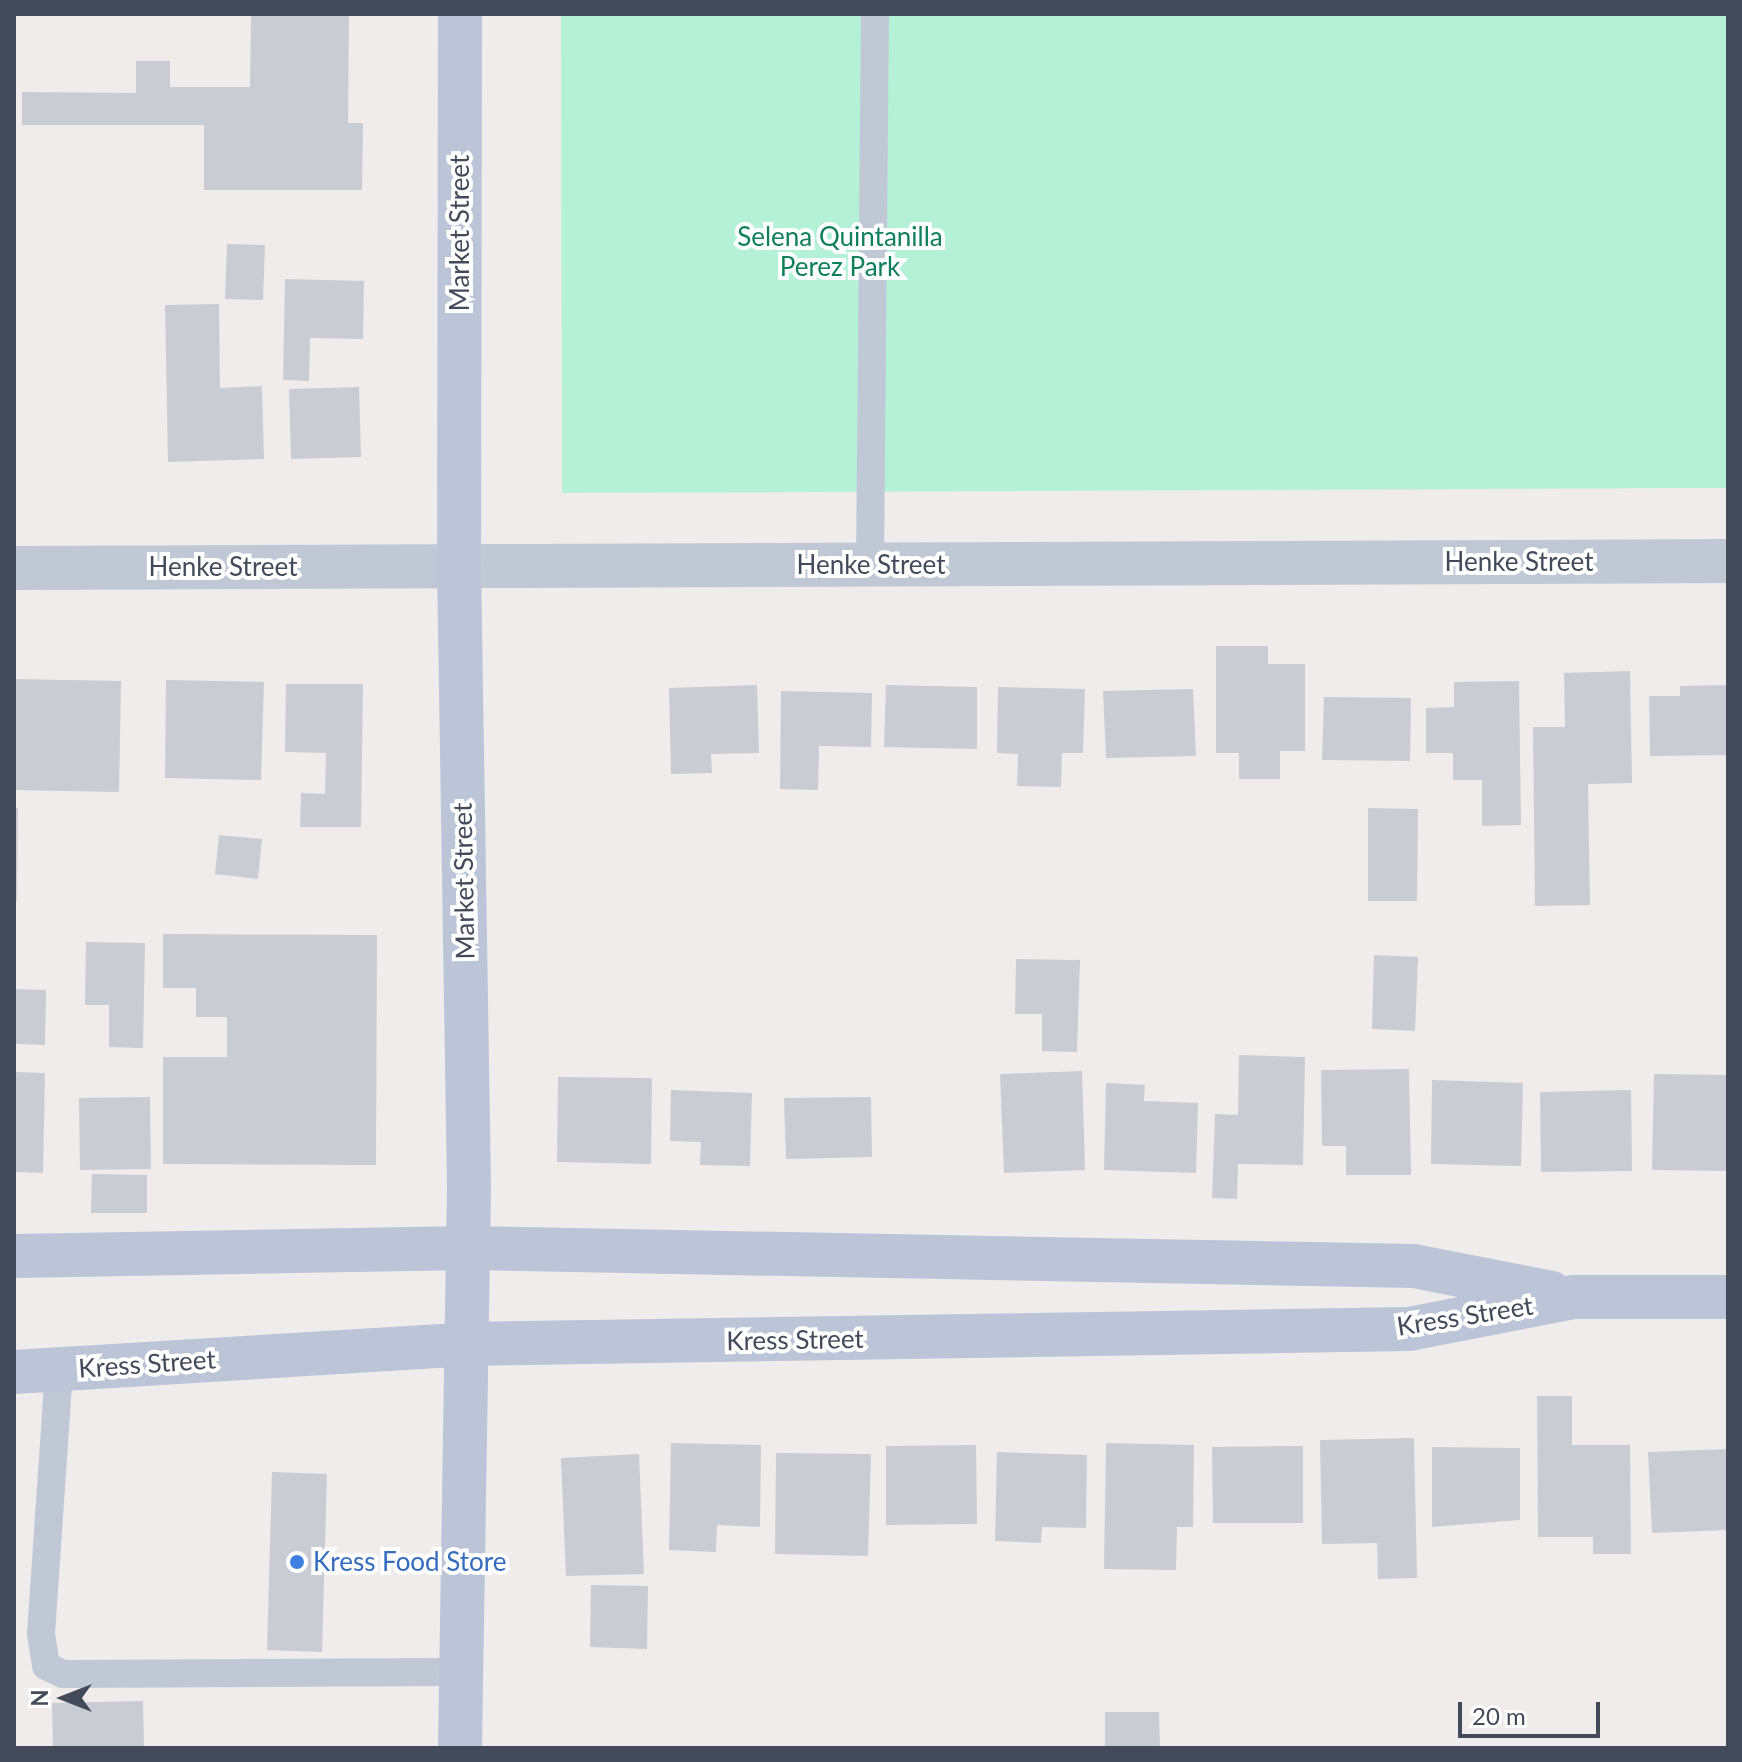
<!DOCTYPE html>
<html>
<head>
<meta charset="utf-8">
<style>
	body { margin:0 }
	#map { position:relative; width:1742px; height:1762px; overflow:hidden; background:#efeceb; font-family:Lato,sans-serif }
	div>[style] { position:absolute }
	.green>* { inset:0; background:#b4f1d7 }
	.building>* { inset:0; background:#caccd4 }
	.lane>* { height:28px; margin:-14px; padding:0 14px; transform-origin:14px; border-radius:14px; background:#c0c7d5 }
	.street>* { height:44px; margin:-22px; padding:0 22px; transform-origin:22px; border-radius:22px; background:#c0c7d5 }
	.secondary>* { height:44px; margin:-22px; padding:0 22px; transform-origin:22px; border-radius:22px; background:#bcc4d7 }
	.dots>* { width:22px; height:22px; translate:-50% -50%; box-sizing:border-box; border:4px solid #fff; border-radius:50% }
	span { translate:-50% -50%; white-space:nowrap; text-align:center; line-height:1.15; -webkit-text-stroke:8px #fff; paint-order:stroke }
	.street-label { font-size:26px; color:#434b5a }
	.park-label { font-size:26px; color:#0f7f5c }
	.shop-label { font-size:26px; color:#366cbe }
	.left { translate:0 -50%; text-align:left }
	.frame { position:absolute; inset:0; border:16px solid #434b5a; pointer-events:none }
	.north { position:absolute; left:24px; top:1658px; width:80px; height:80px; -webkit-text-stroke:6px #fff; paint-order:stroke; rotate:270deg; font-size:22px; font-weight:700; line-height:32px; text-align:center; color:#434b5a }
	.north::after { content:''; display:block; margin:auto; width:28px; height:36px; background:#434b5a; clip-path:polygon(50% 0,100% 100%,50% 72%,0 100%) }
	.scale { position:absolute; left:1458px; top:1702px; width:142px; height:36px; box-sizing:border-box; border:4px solid #434b5a; border-top:0; padding-left:10px; font-size:24px; line-height:28px; white-space:nowrap; color:#434b5a; -webkit-text-stroke:6px #fff; paint-order:stroke }
</style>
</head>
<body>
<div id="map">
	<div class="green">
		<i style="clip-path:polygon(561px 14px,1728px 14px,1728px 488px,562px 493px)"></i>
	</div>
	<div class="building">
		<i style="clip-path:polygon(251px 14px,349px 14px,348px 123px,363px 123px,362px 190px,204px 190px,204px 125px,22px 125px,22px 92px,136px 93px,136px 61px,170px 61px,170px 87px,250px 87px)"></i>
		<i style="clip-path:polygon(227px 244px,265px 245px,263px 300px,225px 299px)"></i>
		<i style="clip-path:polygon(285px 279px,364px 281px,363px 339px,310px 338px,309px 381px,283px 380px)"></i>
		<i style="clip-path:polygon(219px 304px,220px 388px,262px 386px,264px 459px,168px 462px,165px 305px)"></i>
		<i style="clip-path:polygon(359px 387px,361px 457px,291px 459px,289px 389px)"></i>
		<i style="clip-path:polygon(1216px 646px,1268px 646px,1268px 664px,1305px 664px,1305px 751px,1280px 751px,1280px 779px,1239px 779px,1239px 753px,1216px 753px)"></i>
		<i style="clip-path:polygon(1630px 671px,1632px 783px,1588px 784px,1590px 905px,1535px 906px,1533px 727px,1565px 727px,1564px 673px)"></i>
		<i style="clip-path:polygon(14px 679px,121px 681px,119px 792px,14px 790px)"></i>
		<i style="clip-path:polygon(166px 680px,264px 682px,261px 780px,165px 778px)"></i>
		<i style="clip-path:polygon(1519px 681px,1521px 825px,1482px 826px,1482px 780px,1453px 780px,1453px 753px,1426px 753px,1426px 708px,1454px 707px,1454px 682px)"></i>
		<i style="clip-path:polygon(286px 684px,363px 684px,361px 827px,300px 827px,301px 793px,325px 794px,326px 753px,285px 752px)"></i>
		<i style="clip-path:polygon(757px 685px,759px 753px,711px 754px,712px 773px,671px 774px,669px 688px)"></i>
		<i style="clip-path:polygon(886px 685px,977px 687px,977px 749px,884px 747px)"></i>
		<i style="clip-path:polygon(1728px 685px,1728px 755px,1650px 756px,1649px 696px,1680px 696px,1680px 686px)"></i>
		<i style="clip-path:polygon(998px 687px,1085px 689px,1083px 753px,1062px 753px,1061px 787px,1017px 786px,1018px 754px,997px 753px)"></i>
		<i style="clip-path:polygon(1193px 689px,1196px 756px,1106px 758px,1103px 691px)"></i>
		<i style="clip-path:polygon(781px 691px,872px 693px,871px 747px,819px 746px,818px 790px,780px 789px)"></i>
		<i style="clip-path:polygon(1324px 697px,1411px 698px,1410px 761px,1322px 760px)"></i>
		<i style="clip-path:polygon(14px 808px,18px 808px,17px 901px,14px 901px)"></i>
		<i style="clip-path:polygon(1368px 808px,1418px 809px,1417px 901px,1368px 901px)"></i>
		<i style="clip-path:polygon(219px 835px,262px 839px,258px 879px,215px 874px)"></i>
		<i style="clip-path:polygon(163px 934px,377px 935px,376px 1165px,163px 1164px,163px 1057px,227px 1057px,227px 1017px,196px 1017px,196px 988px,163px 988px)"></i>
		<i style="clip-path:polygon(86px 942px,145px 943px,143px 1048px,109px 1047px,109px 1005px,85px 1005px)"></i>
		<i style="clip-path:polygon(1374px 955px,1418px 957px,1415px 1031px,1372px 1029px)"></i>
		<i style="clip-path:polygon(1016px 959px,1080px 960px,1077px 1052px,1042px 1051px,1042px 1014px,1015px 1014px)"></i>
		<i style="clip-path:polygon(14px 989px,46px 990px,45px 1045px,14px 1044px)"></i>
		<i style="clip-path:polygon(1239px 1055px,1305px 1057px,1303px 1165px,1238px 1164px,1237px 1199px,1212px 1198px,1215px 1114px,1238px 1115px)"></i>
		<i style="clip-path:polygon(1409px 1069px,1411px 1175px,1346px 1175px,1346px 1146px,1322px 1146px,1321px 1070px)"></i>
		<i style="clip-path:polygon(1082px 1071px,1085px 1170px,1004px 1173px,1000px 1074px)"></i>
		<i style="clip-path:polygon(14px 1072px,45px 1073px,43px 1173px,14px 1172px)"></i>
		<i style="clip-path:polygon(1654px 1074px,1728px 1075px,1728px 1171px,1652px 1170px)"></i>
		<i style="clip-path:polygon(558px 1077px,652px 1078px,651px 1164px,557px 1162px)"></i>
		<i style="clip-path:polygon(1432px 1080px,1523px 1083px,1521px 1166px,1431px 1164px)"></i>
		<i style="clip-path:polygon(1106px 1083px,1145px 1085px,1144px 1101px,1198px 1103px,1196px 1173px,1104px 1170px)"></i>
		<i style="clip-path:polygon(671px 1090px,752px 1093px,750px 1166px,700px 1165px,701px 1142px,670px 1141px)"></i>
		<i style="clip-path:polygon(1631px 1090px,1632px 1171px,1541px 1172px,1540px 1092px)"></i>
		<i style="clip-path:polygon(150px 1097px,151px 1169px,80px 1170px,79px 1098px)"></i>
		<i style="clip-path:polygon(871px 1097px,872px 1157px,786px 1159px,784px 1098px)"></i>
		<i style="clip-path:polygon(92px 1174px,147px 1175px,147px 1213px,91px 1213px)"></i>
		<i style="clip-path:polygon(1537px 1396px,1572px 1396px,1572px 1445px,1630px 1445px,1631px 1554px,1593px 1554px,1593px 1537px,1538px 1537px)"></i>
		<i style="clip-path:polygon(1414px 1438px,1417px 1578px,1378px 1579px,1377px 1543px,1322px 1544px,1320px 1440px)"></i>
		<i style="clip-path:polygon(671px 1443px,761px 1445px,760px 1527px,717px 1525px,716px 1552px,669px 1550px)"></i>
		<i style="clip-path:polygon(1106px 1443px,1194px 1445px,1193px 1527px,1177px 1527px,1176px 1570px,1104px 1569px)"></i>
		<i style="clip-path:polygon(976px 1445px,977px 1524px,886px 1525px,886px 1446px)"></i>
		<i style="clip-path:polygon(1303px 1446px,1303px 1523px,1213px 1523px,1212px 1447px)"></i>
		<i style="clip-path:polygon(1432px 1447px,1520px 1448px,1520px 1520px,1432px 1527px)"></i>
		<i style="clip-path:polygon(1728px 1449px,1728px 1530px,1652px 1533px,1648px 1452px)"></i>
		<i style="clip-path:polygon(997px 1452px,1087px 1455px,1086px 1528px,1042px 1527px,1041px 1543px,995px 1541px)"></i>
		<i style="clip-path:polygon(776px 1453px,871px 1454px,868px 1556px,775px 1554px)"></i>
		<i style="clip-path:polygon(639px 1454px,644px 1574px,566px 1576px,561px 1458px)"></i>
		<i style="clip-path:polygon(272px 1472px,327px 1474px,322px 1652px,267px 1650px)"></i>
		<i style="clip-path:polygon(591px 1585px,648px 1586px,647px 1649px,590px 1647px)"></i>
		<i style="clip-path:polygon(143px 1701px,144px 1748px,53px 1748px,52px 1703px)"></i>
		<i style="clip-path:polygon(1105px 1712px,1159px 1712px,1160px 1748px,1105px 1748px)"></i>
	</div>
	<div class="lane">
		<i style="left:870px;top:565px;width:551px;rotate:-89.48deg"></i>
		<i style="left:59px;top:1370px;width:265px;rotate:93.9deg"></i>
		<i style="left:41px;top:1634px;width:32px;rotate:81deg"></i>
		<i style="left:46px;top:1666px;width:19px;rotate:25deg"></i>
		<i style="left:63px;top:1674px;width:396px;rotate:-0.3deg"></i>
	</div>
	<div class="street">
		<i style="left:14px;top:568px;width:1714px;rotate:-0.23deg"></i>
	</div>
	<div class="secondary">
		<i style="left:460px;top:14px;width:551px;rotate:90.1deg"></i>
		<i style="left:459px;top:565px;width:622px;rotate:89.08deg"></i>
		<i style="left:469px;top:1187px;width:561px;rotate:90.92deg"></i>
		<i style="left:14px;top:1256px;width:454px;rotate:-1deg"></i>
		<i style="left:468px;top:1248px;width:946px;rotate:1.09deg"></i>
		<i style="left:1414px;top:1266px;width:140px;rotate:11.1deg"></i>
		<i style="left:14px;top:1372px;width:453px;rotate:-3.5deg"></i>
		<i style="left:466px;top:1344px;width:943px;rotate:-0.91deg"></i>
		<i style="left:1409px;top:1329px;width:167px;rotate:-11deg"></i>
		<i style="left:1573px;top:1297px;width:155px"></i>
	</div>
	<div class="dots">
		<i style="left:297px;top:1562px;background:#3f7fe0"></i>
	</div>
	<div class="street-label">
		<span style="left:460px;top:233px;rotate:-90deg">Market Street</span>
		<span style="left:1519px;top:562px">Henke Street</span>
		<span style="left:871px;top:565px">Henke Street</span>
		<span style="left:223px;top:567px">Henke Street</span>
		<span style="left:464px;top:881px;rotate:-91deg">Market Street</span>
		<span style="left:1465px;top:1316px;rotate:-9deg">Kress Street</span>
		<span style="left:795px;top:1340px;rotate:-1deg">Kress Street</span>
		<span style="left:147px;top:1364px;rotate:-4deg">Kress Street</span>
	</div>
	<div class="park-label">
		<span style="left:840px;top:252px">Selena Quintanilla<br>Perez Park</span>
	</div>
	<div class="shop-label">
		<span class="left" style="left:313px;top:1562px">Kress Food Store</span>
	</div>
	<div class="frame"></div>
	<div class="north">N</div>
	<div class="scale">20 m</div>
</div>
</body>
</html>
